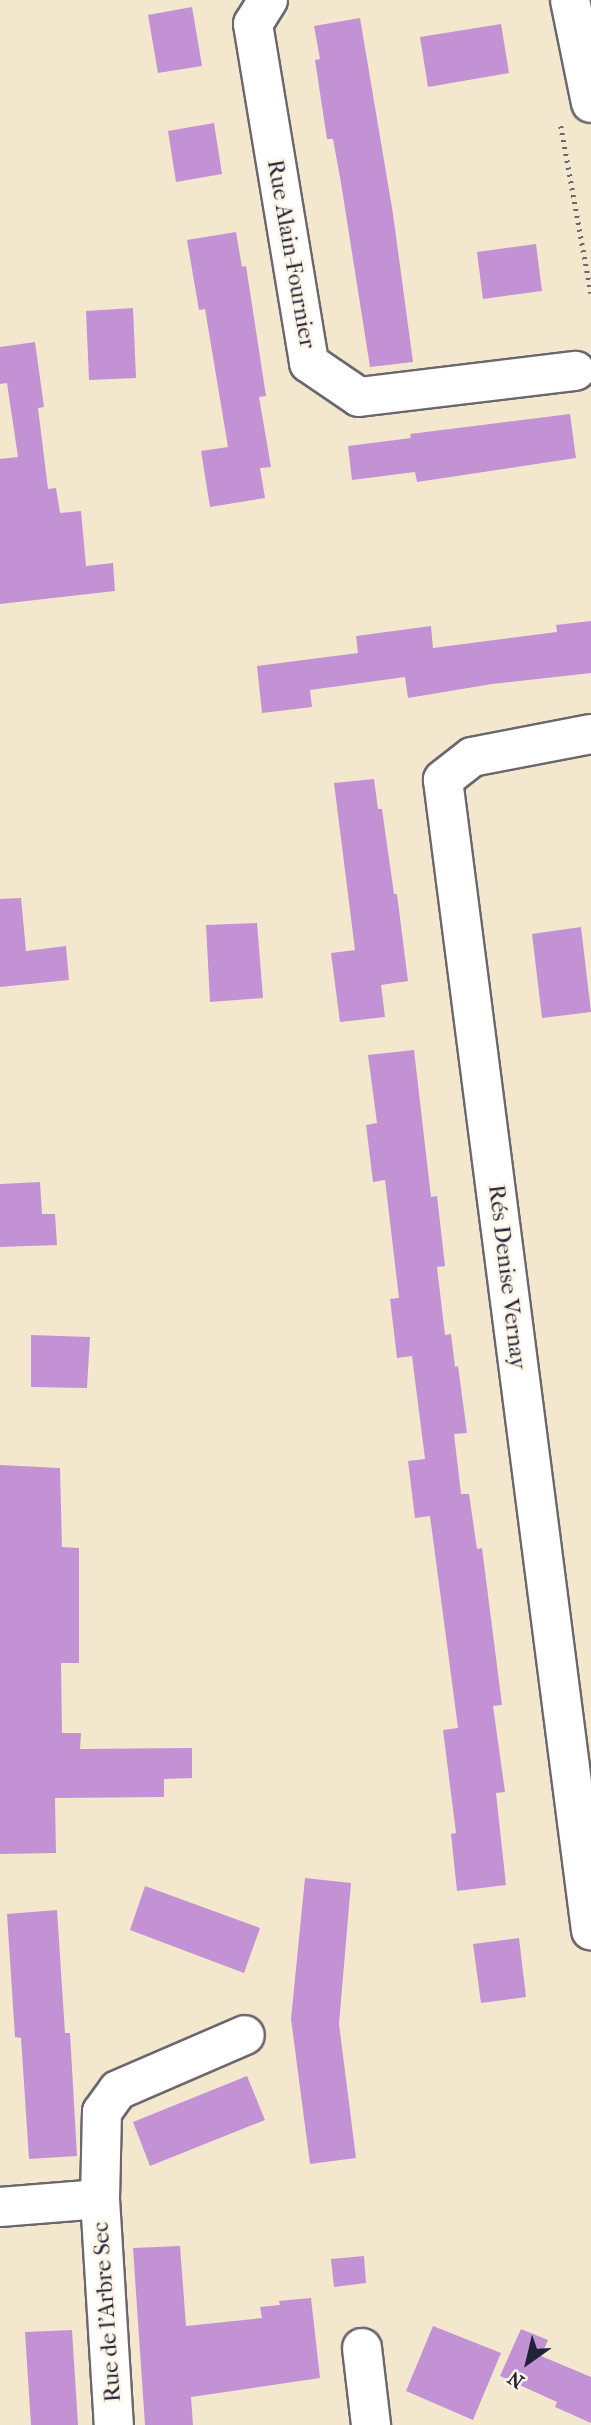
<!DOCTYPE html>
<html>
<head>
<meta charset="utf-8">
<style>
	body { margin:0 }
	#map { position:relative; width:591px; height:2425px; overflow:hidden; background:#f3e8ce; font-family:"IM FELL French Canon",serif }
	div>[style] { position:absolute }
	.building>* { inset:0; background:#c392d4 }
	.path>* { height:4.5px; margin-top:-2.25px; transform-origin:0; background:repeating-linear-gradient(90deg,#6b676e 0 2px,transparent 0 7px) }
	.roads { filter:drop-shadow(2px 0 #6b676e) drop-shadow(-2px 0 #6b676e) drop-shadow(0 2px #6b676e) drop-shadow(0 -2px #6b676e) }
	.street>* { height:38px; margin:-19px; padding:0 19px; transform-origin:19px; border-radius:19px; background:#fff }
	span { translate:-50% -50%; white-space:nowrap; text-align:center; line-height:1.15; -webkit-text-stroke:5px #fcf5e5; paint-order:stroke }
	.street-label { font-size:23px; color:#22223b }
	.north { position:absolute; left:493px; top:2327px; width:70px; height:70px; -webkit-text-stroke:5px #fcf5e5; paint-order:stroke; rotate:214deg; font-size:19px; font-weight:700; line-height:28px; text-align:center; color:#22223b }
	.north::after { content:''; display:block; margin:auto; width:24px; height:32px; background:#22223b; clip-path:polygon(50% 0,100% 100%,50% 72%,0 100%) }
</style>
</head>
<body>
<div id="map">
	<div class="building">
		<i style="clip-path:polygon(192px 7px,202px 66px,158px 73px,148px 15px)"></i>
		<i style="clip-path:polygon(360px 18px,393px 214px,413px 362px,370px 367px,341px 183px,333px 139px,327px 139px,315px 60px,320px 59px,314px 26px)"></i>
		<i style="clip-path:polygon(501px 24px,509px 73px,428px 87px,420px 37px)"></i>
		<i style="clip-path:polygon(214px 123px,222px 174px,176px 182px,168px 131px)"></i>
		<i style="clip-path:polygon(236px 232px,242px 267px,246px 266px,266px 396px,259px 397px,271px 467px,260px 468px,265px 498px,210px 507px,201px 451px,228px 447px,205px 309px,199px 310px,187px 240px)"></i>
		<i style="clip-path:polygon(536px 244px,542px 291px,483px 299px,477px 252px)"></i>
		<i style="clip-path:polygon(133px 308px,136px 378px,89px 380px,86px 311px)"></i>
		<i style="clip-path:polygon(35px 342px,44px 407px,38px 408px,48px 489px,56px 488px,60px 513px,81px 511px,86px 566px,113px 563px,115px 591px,0 604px,0 459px,18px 457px,7px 383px,0 384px,0 347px)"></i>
		<i style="clip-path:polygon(570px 414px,576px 458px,417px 482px,415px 472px,352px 480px,348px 446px,411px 438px,410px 434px)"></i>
		<i style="clip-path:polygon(591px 621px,591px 673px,492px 684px,408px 698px,405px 677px,310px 690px,312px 707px,262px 713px,257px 666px,358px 653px,356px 636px,431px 626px,433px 648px,557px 632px,556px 625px)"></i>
		<i style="clip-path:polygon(374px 779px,378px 809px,382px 809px,394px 894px,397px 894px,408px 981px,381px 985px,385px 1017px,340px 1022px,331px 953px,355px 950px,334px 783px)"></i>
		<i style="clip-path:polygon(21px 898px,26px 951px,66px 946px,69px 980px,0 987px,0 899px)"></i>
		<i style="clip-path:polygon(257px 923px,263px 998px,210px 1002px,206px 925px)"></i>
		<i style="clip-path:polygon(581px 927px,591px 1012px,542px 1018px,532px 934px)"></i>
		<i style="clip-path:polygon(414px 1050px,431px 1197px,437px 1196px,445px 1266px,437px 1267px,445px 1335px,451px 1334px,455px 1367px,458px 1366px,467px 1433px,454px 1434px,461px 1494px,469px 1494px,477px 1549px,482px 1548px,502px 1705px,493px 1706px,505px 1792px,496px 1793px,506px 1885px,457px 1891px,451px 1834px,456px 1833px,443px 1730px,458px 1728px,430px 1516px,415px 1518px,408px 1461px,425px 1459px,412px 1356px,397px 1358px,390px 1299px,399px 1298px,385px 1180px,373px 1182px,366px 1125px,377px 1123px,368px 1055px)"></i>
		<i style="clip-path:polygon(40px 1182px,42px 1214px,55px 1214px,57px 1245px,0 1247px,0 1184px)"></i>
		<i style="clip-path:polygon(31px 1335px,90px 1337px,87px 1388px,31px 1387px)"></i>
		<i style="clip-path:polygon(0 1465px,60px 1468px,62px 1547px,79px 1548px,79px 1663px,61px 1663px,62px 1733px,81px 1733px,80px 1749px,192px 1748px,192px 1778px,164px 1779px,164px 1797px,55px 1798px,56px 1853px,0 1854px)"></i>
		<i style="clip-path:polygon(305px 1878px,351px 1883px,339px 2024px,356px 2158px,310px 2164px,291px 2019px)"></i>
		<i style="clip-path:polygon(145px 1886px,260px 1928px,244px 1973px,130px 1930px)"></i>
		<i style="clip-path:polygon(57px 1910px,65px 2033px,70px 2033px,77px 2156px,29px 2159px,21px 2038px,15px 2037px,7px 1914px)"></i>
		<i style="clip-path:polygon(519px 1938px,526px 1997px,481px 2003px,473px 1944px)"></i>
		<i style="clip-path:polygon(247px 2076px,265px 2120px,150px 2166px,133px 2122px)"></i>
		<i style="clip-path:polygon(180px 2246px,186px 2326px,262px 2318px,260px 2307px,280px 2305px,279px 2301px,311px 2298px,320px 2378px,191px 2397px,193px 2425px,145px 2425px,133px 2248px)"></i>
		<i style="clip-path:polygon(364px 2256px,366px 2283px,334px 2287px,331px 2259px)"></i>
		<i style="clip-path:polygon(433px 2326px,501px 2353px,473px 2420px,406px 2391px)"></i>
		<i style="clip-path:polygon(521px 2329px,548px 2340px,541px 2356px,591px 2377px,591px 2423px,555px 2407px,557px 2402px,500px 2376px)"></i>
		<i style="clip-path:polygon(72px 2330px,78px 2425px,31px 2425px,25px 2332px)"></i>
	</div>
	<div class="path">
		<i style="left:561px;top:126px;width:170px;rotate:79.8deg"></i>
	</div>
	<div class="roads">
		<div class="street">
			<i style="left:268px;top:0;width:28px;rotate:122deg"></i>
			<i style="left:253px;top:24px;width:344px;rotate:80.6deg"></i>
			<i style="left:309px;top:363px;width:60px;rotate:34.2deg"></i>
			<i style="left:359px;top:397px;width:218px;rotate:-6.9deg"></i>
			<i style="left:570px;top:0;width:105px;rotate:78.5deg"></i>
			<i style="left:591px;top:734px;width:121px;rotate:169.1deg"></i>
			<i style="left:472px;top:757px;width:37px;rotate:142deg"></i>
			<i style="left:443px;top:780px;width:1160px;rotate:82.67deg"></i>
			<i style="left:100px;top:2199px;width:87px;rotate:-88.7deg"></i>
			<i style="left:102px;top:2112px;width:27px;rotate:-54deg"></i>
			<i style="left:118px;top:2090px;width:138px;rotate:-23.4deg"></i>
			<i style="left:0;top:2207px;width:100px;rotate:-4.6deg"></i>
			<i style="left:100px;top:2199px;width:226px;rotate:86.5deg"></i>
			<i style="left:362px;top:2348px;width:78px;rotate:83.3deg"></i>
		</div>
	</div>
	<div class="street-label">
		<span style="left:291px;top:254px;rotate:80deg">Rue Alain-Fournier</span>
		<span style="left:507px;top:1277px;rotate:83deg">Rés Denise Vernay</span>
		<span style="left:107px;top:2312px;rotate:-94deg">Rue de l'Arbre Sec</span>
	</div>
	<div class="north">N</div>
</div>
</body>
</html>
